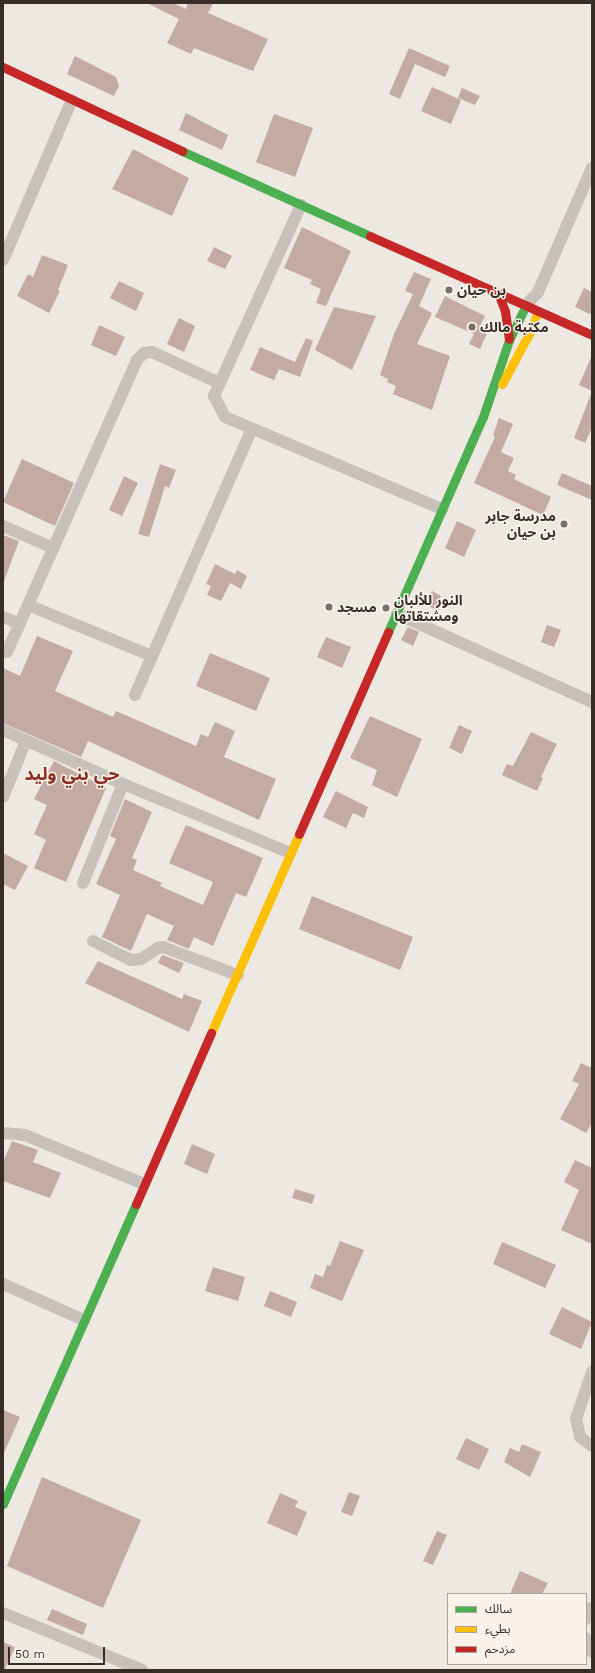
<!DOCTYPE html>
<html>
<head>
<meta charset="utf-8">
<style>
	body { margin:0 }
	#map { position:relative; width:595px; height:1673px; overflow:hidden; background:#eee8e2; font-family:"Work Sans","Noto Sans Arabic",sans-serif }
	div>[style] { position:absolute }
	.building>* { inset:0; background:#c3aaa3 }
	.street>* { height:12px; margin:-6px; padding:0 6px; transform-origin:6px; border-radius:6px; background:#c7c0bb }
	.fast>* { height:9px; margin:-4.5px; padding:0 4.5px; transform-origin:4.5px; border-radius:4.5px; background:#4caf50 }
	.slow>* { height:9px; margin:-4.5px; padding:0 4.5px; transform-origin:4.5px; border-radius:4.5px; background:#ffc107 }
	.jam>* { height:9px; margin:-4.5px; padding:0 4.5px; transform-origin:4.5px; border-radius:4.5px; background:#c62828 }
	.dots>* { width:11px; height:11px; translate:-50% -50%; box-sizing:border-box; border:2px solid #fbf2ea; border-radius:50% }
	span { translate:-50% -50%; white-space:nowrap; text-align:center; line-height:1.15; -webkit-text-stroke:3px #fbf2ea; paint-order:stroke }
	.poi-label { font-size:14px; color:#392d29; font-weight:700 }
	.left { translate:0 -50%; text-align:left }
	.right { translate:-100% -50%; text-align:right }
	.district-label { font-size:18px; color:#8c321e; font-weight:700 }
	.frame { position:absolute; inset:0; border:4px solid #392d29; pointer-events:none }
	.legend { position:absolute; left:447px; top:1593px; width:140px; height:72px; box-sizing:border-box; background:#fbf2ea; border:1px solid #ada39d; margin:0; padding:5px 7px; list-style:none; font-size:12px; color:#392d29 }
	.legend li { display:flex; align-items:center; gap:8px; height:20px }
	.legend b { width:20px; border:1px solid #ada39d }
	.scale { position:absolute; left:8px; top:1647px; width:97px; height:18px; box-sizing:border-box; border:2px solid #392d29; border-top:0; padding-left:5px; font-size:12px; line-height:14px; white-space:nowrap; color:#392d29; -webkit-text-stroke:3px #fbf2ea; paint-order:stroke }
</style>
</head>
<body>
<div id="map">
	<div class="building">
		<i style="clip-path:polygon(147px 3px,173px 3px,186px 9px,188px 3px,213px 3px,208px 13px,268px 39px,253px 71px,194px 48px,191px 54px,167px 43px,179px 19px)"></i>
		<i style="clip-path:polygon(409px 48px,450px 66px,445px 77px,415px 64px,400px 99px,389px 94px)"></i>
		<i style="clip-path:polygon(75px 56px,116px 77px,119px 86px,114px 96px,67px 74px)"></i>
		<i style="clip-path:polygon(432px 87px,461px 100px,451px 124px,421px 111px)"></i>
		<i style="clip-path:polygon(462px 88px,480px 96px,475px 105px,458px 98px)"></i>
		<i style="clip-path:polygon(186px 113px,228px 135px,222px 150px,179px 130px)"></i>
		<i style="clip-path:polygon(274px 114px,313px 128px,295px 177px,256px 162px)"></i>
		<i style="clip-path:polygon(133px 149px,189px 178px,172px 216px,112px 189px)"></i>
		<i style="clip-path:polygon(302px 227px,351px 251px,326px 306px,316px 303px,321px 289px,310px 284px,312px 280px,284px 268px)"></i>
		<i style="clip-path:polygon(214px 247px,232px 256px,225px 269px,207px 261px)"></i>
		<i style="clip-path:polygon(42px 255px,68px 265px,58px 290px,60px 291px,49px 313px,17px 296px,28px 274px,33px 277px)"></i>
		<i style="clip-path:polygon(414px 272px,431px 279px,419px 306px,432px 313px,417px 344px,450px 356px,432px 410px,393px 394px,396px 386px,387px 382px,388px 379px,380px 375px,394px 334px,413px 294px,405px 291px)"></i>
		<i style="clip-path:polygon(119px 281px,144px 293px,136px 311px,110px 298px)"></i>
		<i style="clip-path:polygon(584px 288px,592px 292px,592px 315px,575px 307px)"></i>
		<i style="clip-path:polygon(445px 296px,485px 316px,480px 326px,489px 329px,480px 349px,469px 344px,474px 334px,435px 317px)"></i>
		<i style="clip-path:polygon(334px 307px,376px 316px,352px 370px,315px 350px)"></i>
		<i style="clip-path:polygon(179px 318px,195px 326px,184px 352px,167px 344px)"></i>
		<i style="clip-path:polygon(99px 325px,125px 337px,116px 356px,91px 345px)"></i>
		<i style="clip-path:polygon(306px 338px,313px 341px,300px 377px,279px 369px,274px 380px,250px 370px,260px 347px,295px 362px)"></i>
		<i style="clip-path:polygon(592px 355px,592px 391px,579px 385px)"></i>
		<i style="clip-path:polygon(591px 394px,592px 428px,585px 443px,574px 438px)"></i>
		<i style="clip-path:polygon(499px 418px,513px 424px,501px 452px,514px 458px,508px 471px,516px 475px,514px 479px,551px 497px,543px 515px,474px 483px,495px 437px,493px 435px)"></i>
		<i style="clip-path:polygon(22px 459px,74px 483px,55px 526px,3px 502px)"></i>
		<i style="clip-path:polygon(160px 464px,176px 470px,169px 488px,165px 486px,149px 537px,138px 534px)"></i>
		<i style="clip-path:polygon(562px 473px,592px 486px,592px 500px,557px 485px)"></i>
		<i style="clip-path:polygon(124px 476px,138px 483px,122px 516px,109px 510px)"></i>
		<i style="clip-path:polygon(457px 521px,476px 530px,464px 557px,445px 548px)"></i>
		<i style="clip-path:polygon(3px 535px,19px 541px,4px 581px,3px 581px)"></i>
		<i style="clip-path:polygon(215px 564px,235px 574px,237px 570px,247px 576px,241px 589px,230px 583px,221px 601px,207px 595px,211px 586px,206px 584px)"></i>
		<i style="clip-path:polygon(432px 591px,441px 596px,435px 609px,425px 605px)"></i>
		<i style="clip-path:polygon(547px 625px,561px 630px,554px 647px,541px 642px)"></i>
		<i style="clip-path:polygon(408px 627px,419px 632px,413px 646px,401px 640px)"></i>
		<i style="clip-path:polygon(37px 636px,73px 651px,55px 691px,113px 717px,116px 711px,196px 746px,201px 734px,208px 737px,215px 722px,235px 731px,224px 757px,276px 779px,259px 820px,88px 741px,81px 757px,3px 723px,3px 668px,20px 676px)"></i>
		<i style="clip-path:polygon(326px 637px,351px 647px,342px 668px,317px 657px)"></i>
		<i style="clip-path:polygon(210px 653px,270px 678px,256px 711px,196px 686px)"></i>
		<i style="clip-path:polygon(370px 716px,422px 739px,397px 797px,372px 785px,377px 770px,350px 758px)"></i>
		<i style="clip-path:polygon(459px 725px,472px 731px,462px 754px,449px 748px)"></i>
		<i style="clip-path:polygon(531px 732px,557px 744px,541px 777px,543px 778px,537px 791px,502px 775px,507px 764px,513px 766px)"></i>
		<i style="clip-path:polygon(54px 761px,106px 788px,66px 882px,34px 868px,46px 840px,34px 834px,47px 805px,34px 799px)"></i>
		<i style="clip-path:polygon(336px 791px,368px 807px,364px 818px,353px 813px,346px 828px,323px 817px)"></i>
		<i style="clip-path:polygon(125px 799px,152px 812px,132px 858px,137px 860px,133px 870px,162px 883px,160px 886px,203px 905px,213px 882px,169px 863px,186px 825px,263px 858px,246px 897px,236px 893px,213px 946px,194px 937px,189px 949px,167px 940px,174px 926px,147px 914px,131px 951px,102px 937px,120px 895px,96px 884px,116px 839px,110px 836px)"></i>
		<i style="clip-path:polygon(3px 853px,28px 866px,15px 890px,3px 884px)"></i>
		<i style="clip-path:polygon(312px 896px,413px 937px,400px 970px,299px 929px)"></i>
		<i style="clip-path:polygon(162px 955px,184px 963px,179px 973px,158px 963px)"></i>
		<i style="clip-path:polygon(98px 961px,182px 999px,184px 994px,202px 1001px,189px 1032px,85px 983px)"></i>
		<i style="clip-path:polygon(581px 1063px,592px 1068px,592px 1123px,586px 1133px,560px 1119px,579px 1084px,572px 1081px)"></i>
		<i style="clip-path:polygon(12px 1141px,38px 1150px,33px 1162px,61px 1173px,50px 1198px,3px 1181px,3px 1162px)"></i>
		<i style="clip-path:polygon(192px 1144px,215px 1154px,207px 1174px,184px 1164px)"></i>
		<i style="clip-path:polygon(575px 1160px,592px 1168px,592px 1244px,561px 1230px,579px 1190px,564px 1182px)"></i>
		<i style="clip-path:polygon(295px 1189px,315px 1195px,312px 1204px,292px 1198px)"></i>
		<i style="clip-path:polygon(340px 1241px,364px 1250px,342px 1301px,310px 1288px,315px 1274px,323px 1277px,327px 1265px,330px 1266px)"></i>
		<i style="clip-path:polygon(502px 1242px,556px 1265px,545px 1288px,493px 1264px)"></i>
		<i style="clip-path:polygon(213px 1267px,245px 1277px,238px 1301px,205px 1291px)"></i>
		<i style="clip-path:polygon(270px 1291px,297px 1302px,291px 1317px,264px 1306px)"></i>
		<i style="clip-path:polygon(562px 1307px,592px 1322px,581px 1349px,549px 1334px)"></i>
		<i style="clip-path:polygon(3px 1410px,20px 1417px,3px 1455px)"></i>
		<i style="clip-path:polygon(466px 1438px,489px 1449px,479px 1470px,456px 1459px)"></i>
		<i style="clip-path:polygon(522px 1444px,541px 1452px,530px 1477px,504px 1462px,510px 1448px,519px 1452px)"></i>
		<i style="clip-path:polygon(42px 1477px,141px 1520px,103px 1608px,7px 1566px)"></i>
		<i style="clip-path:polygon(349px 1492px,360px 1496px,352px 1516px,341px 1512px)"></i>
		<i style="clip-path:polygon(280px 1493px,298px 1501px,295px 1507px,307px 1512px,297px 1536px,267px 1523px)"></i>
		<i style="clip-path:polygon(437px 1531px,447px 1535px,433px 1565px,423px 1561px)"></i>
		<i style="clip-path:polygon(520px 1571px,548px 1583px,542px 1594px,510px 1594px)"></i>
		<i style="clip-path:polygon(52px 1609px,87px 1624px,83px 1635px,47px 1620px)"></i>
		<i style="clip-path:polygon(3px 1642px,15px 1647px,5px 1670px,3px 1670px)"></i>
	</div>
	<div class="street">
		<i style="left:301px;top:205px;width:210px;rotate:114.5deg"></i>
		<i style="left:214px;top:396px;width:24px;rotate:62deg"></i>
		<i style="left:225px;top:417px;width:236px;rotate:23deg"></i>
		<i style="left:3px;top:260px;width:174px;rotate:-66.7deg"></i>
		<i style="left:526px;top:305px;width:18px;rotate:-47deg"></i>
		<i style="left:538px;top:292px;width:135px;rotate:-66.5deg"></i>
		<i style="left:3px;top:526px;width:55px;rotate:23.7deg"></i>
		<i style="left:28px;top:605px;width:134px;rotate:22.4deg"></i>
		<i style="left:397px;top:614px;width:214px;rotate:24.3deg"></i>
		<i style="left:3px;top:617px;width:18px;rotate:22deg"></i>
		<i style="left:7px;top:652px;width:320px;rotate:-66deg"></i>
		<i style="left:137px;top:360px;width:10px;rotate:-45deg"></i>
		<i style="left:144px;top:353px;width:8px;rotate:-7deg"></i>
		<i style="left:152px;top:352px;width:74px;rotate:24.8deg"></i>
		<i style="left:135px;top:695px;width:291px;rotate:-66.3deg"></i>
		<i style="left:3px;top:730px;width:132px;rotate:24.2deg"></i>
		<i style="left:123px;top:784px;width:181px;rotate:22.4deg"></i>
		<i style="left:3px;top:797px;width:61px;rotate:-67.7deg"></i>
		<i style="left:83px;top:883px;width:107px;rotate:-68deg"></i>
		<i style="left:93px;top:941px;width:42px;rotate:26.6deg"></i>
		<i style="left:131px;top:960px;width:10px;rotate:-6deg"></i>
		<i style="left:141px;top:959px;width:20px;rotate:-33deg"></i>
		<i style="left:158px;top:948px;width:5px;rotate:-11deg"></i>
		<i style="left:163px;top:947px;width:80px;rotate:20.5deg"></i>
		<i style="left:3px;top:1133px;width:22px;rotate:5deg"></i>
		<i style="left:25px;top:1135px;width:129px;rotate:22.4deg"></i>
		<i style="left:3px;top:1284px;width:89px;rotate:24deg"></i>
		<i style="left:592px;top:1372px;width:50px;rotate:108.8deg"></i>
		<i style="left:576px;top:1419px;width:18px;rotate:77deg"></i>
		<i style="left:580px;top:1437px;width:15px;rotate:37deg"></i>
		<i style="left:3px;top:1613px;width:150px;rotate:22.3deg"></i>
		<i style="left:586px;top:1619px;width:13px;rotate:-63deg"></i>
		<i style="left:586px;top:1638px;width:15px;rotate:67deg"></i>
	</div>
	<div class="fast">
		<i style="left:182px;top:151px;width:206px;rotate:24.3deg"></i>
		<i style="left:388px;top:632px;width:235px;rotate:-66.2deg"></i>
		<i style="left:483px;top:417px;width:81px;rotate:-71.3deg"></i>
		<i style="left:509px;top:340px;width:39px;rotate:-64deg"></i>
		<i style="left:3px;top:1504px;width:328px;rotate:-66.1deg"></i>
	</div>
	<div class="slow">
		<i style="left:502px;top:384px;width:64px;rotate:-61.8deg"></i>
		<i style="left:532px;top:328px;width:18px;rotate:-71deg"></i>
		<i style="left:211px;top:1033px;width:218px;rotate:-66.1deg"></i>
	</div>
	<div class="jam">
		<i style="left:3px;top:67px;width:198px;rotate:25.1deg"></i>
		<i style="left:370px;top:236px;width:243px;rotate:24deg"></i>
		<i style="left:498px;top:293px;width:19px;rotate:69deg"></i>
		<i style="left:505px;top:311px;width:28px;rotate:82deg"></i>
		<i style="left:299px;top:834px;width:221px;rotate:-66.2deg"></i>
		<i style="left:136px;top:1204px;width:187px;rotate:-66.3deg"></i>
	</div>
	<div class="dots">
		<i style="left:449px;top:290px;background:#786e6a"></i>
		<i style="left:472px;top:327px;background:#786e6a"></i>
		<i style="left:564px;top:524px;background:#786e6a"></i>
		<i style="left:329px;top:607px;background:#786e6a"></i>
		<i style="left:386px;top:608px;background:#786e6a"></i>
	</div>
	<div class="poi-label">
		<span class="left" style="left:457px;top:290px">بن حيان</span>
		<span class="left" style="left:480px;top:327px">مكتبة مالك</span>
		<span class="right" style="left:556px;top:524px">مدرسة جابر<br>بن حيان</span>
		<span class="left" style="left:394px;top:608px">النور للألبان<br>ومشتقاتها</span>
		<span class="left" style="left:337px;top:607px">مسجد</span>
	</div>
	<div class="district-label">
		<span style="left:72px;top:774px">حي بني وليد</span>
	</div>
	<div class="frame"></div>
	<ul class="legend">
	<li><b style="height:5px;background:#4caf50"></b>سالك</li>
	<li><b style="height:5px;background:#ffc107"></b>بطيء</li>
	<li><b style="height:5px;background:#c62828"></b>مزدحم</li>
	</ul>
	<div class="scale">50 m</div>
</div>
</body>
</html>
